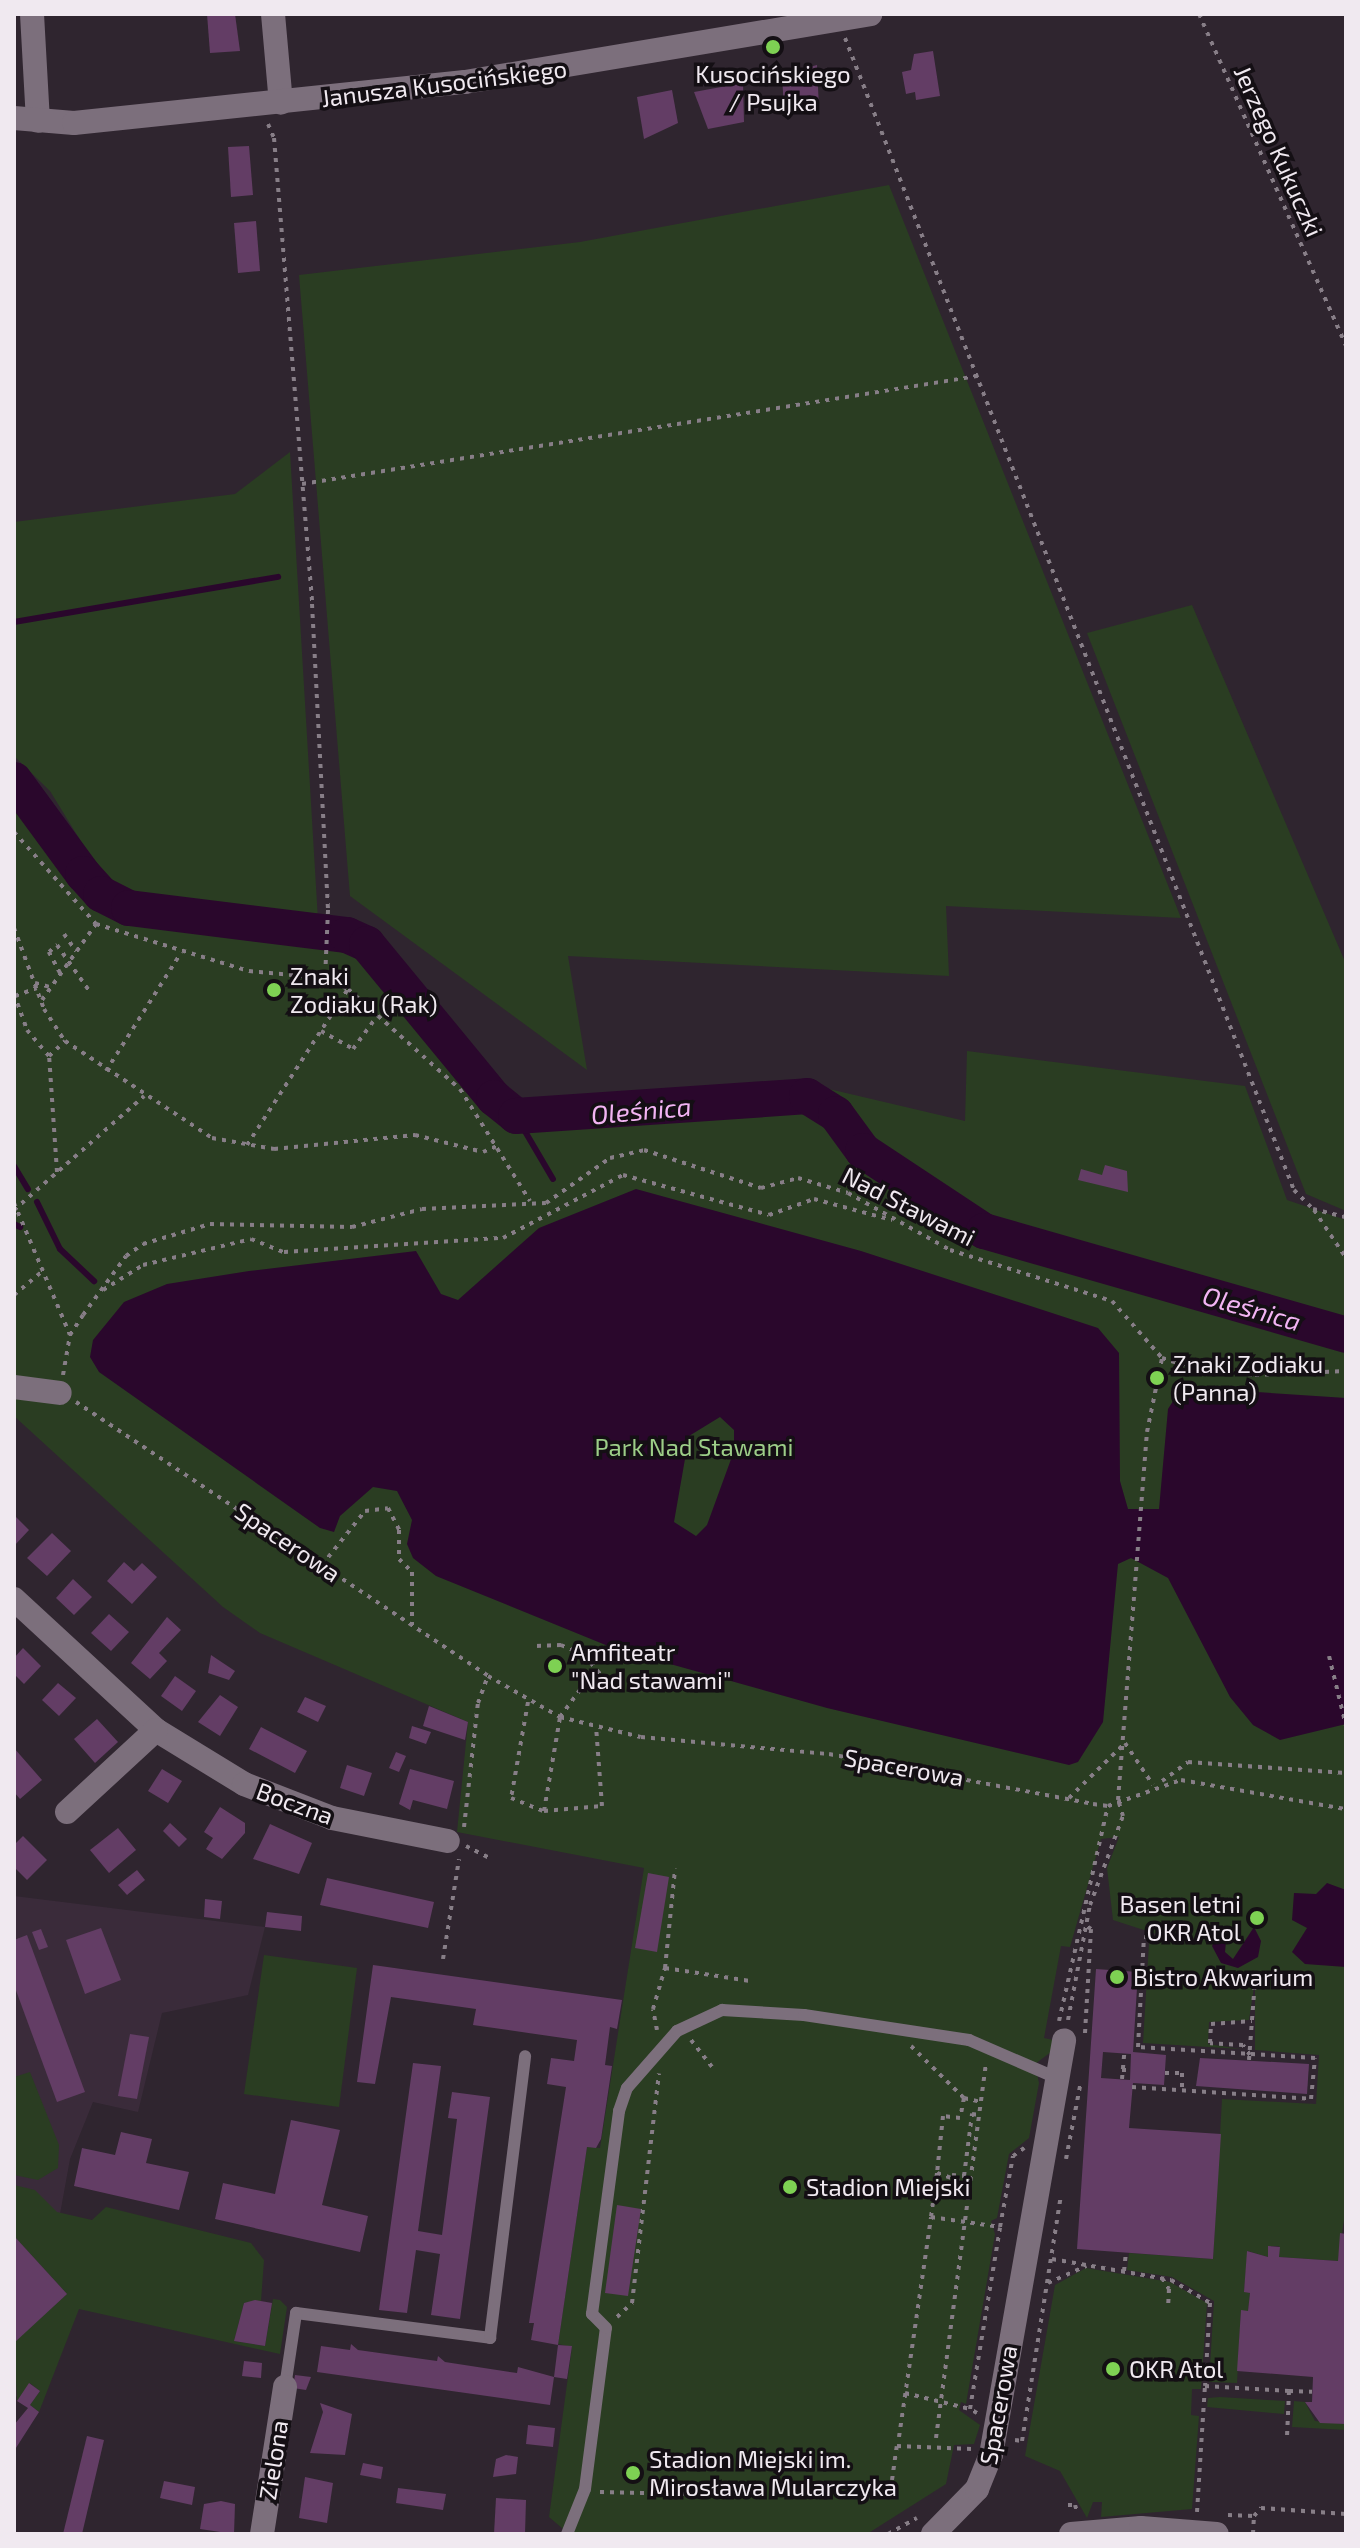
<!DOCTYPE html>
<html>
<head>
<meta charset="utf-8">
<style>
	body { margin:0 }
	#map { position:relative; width:1360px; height:2548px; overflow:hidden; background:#2f252f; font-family:"Exo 2",sans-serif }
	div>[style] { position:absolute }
	.built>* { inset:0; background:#3a2b3a }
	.green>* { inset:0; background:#2a3d22 }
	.water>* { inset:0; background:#2a072c }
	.stream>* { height:6px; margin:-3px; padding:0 3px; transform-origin:3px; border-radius:3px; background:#2a072c }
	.river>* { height:36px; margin:-18px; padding:0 18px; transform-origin:18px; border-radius:18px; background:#2a072c }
	.building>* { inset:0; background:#633d65 }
	.path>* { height:4px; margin-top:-2px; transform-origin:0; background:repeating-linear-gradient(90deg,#877e87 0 4px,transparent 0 10px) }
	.service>* { height:12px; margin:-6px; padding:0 6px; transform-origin:6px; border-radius:6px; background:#7c6f7c }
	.minor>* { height:24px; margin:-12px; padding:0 12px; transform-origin:12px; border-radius:12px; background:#7c6f7c }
	.dots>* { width:22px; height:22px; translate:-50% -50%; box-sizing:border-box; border:4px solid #140f14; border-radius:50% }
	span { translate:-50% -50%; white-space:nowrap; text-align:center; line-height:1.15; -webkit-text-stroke:7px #140f14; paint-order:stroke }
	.poi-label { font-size:24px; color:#f0e9f0 }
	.left { translate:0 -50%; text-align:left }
	.right { translate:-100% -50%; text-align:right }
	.street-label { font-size:24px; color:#f0e9f0 }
	.park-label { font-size:24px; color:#9dce88 }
	.water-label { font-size:26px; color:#f2b4f3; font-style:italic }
	.frame { position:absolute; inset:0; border:16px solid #f0e9f0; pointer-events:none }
</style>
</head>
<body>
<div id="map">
	<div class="built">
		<i style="clip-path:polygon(14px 1896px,265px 1927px,248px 1995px,162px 2013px,138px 2112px,93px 2102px,70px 2159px,60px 2214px,92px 2224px,39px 2412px,30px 2405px,40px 2391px,30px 2383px,14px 2399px)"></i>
	</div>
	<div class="green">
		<i style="clip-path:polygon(889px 185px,1181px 918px,946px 906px,949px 976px,568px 956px,587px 1070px,350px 896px,299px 275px,580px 242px)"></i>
		<i style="clip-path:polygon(290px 452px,318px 920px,135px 901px,101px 874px,50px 791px,14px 756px,14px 522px,235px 494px)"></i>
		<i style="clip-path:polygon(1192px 605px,1346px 964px,1346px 1211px,1306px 1194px,1087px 633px)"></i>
		<i style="clip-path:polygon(14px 800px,79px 885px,118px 914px,361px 947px,511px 1126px,748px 1112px,779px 1092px,812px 1085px,965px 1121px,967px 1051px,1245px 1086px,1287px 1200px,1346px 1220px,1346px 2206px,1338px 2261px,1279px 2257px,1279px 2246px,1269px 2246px,1268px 2257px,1248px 2251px,1244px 2291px,1250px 2293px,1248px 2311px,1241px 2311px,1237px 2383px,1209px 2382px,1214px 2301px,1172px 2277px,1127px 2270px,1129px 2253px,1213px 2259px,1222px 2099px,1316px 2104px,1319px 2055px,1255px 2050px,1255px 1980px,1249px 2020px,1209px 2022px,1208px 2044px,1241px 2049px,1143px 2043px,1149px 1943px,1156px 1934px,1113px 1920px,1107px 1868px,1119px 1837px,1101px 1839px,1070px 1947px,1061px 1946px,1044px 2038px,1053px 2040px,1051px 2052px,1035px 2064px,1039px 2083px,1029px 2138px,1009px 2154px,997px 2218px,991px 2221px,995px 2234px,966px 2404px,961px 2402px,959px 2410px,980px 2425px,974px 2444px,954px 2445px,946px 2484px,867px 2534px,569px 2534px,549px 2517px,572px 2347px,558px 2344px,587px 2147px,600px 2148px,644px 1868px,457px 1832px,468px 1722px,260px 1633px,223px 1607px,14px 1416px)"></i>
		<i style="clip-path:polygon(264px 1955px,357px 1968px,339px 2107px,244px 2094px)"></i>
		<i style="clip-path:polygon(30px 2072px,59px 2145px,58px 2168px,38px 2180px,14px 2175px,14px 2077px)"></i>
		<i style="clip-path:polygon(14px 2185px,35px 2190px,57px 2212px,92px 2220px,106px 2207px,251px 2243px,264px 2260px,261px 2301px,244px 2303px,234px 2341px,265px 2346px,273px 2299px,280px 2300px,287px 2307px,280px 2354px,79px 2309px,39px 2412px,30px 2405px,40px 2391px,30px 2383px,17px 2401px,14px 2342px,67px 2294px,14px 2236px)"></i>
		<i style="clip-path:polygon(1086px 2268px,1170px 2282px,1207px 2303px,1201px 2389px,1192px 2389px,1191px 2415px,1199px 2416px,1192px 2509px,1101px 2517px,1102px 2502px,1093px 2502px,1087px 2518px,1060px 2471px,1025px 2456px,1055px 2285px)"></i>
		<i style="clip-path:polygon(1220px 2397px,1285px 2401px,1284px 2414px,1207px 2407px,1208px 2398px)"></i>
		<i style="clip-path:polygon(1294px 2401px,1305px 2402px,1315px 2421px,1346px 2424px,1346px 2430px,1292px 2427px)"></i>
	</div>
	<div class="water">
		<i style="clip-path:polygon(evenodd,636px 1189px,861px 1251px,1098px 1328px,1119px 1353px,1120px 1481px,1128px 1509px,1159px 1509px,1168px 1409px,1182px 1387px,1346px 1398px,1346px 1724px,1280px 1740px,1253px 1725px,1230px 1697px,1168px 1578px,1131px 1558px,1118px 1564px,1103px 1722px,1078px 1762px,1069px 1765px,827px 1708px,613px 1648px,436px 1576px,413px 1558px,407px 1544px,412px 1520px,397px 1491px,373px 1487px,340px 1516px,334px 1532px,320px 1528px,99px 1372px,90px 1357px,93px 1340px,124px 1302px,167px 1284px,249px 1271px,416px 1251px,441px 1294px,458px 1300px,539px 1228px,636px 1189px,720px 1417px,734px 1430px,734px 1451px,707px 1525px,696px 1536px,674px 1522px,689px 1436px,720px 1417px)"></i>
		<i style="clip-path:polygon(1327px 1883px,1346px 1890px,1346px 1967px,1305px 1964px,1292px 1952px,1307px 1928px,1292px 1920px,1294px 1893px,1316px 1894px)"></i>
		<i style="clip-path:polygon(1209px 1925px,1227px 1931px,1225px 1952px,1233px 1959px,1254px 1927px,1261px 1941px,1258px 1957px,1238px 1968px,1221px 1963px,1212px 1946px,1217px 1936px,1209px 1940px,1201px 1934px)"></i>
	</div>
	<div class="stream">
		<i style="left:14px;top:622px;width:268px;rotate:-9.7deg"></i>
		<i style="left:516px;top:1116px;width:73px;rotate:59.6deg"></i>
		<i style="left:14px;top:1166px;width:27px;rotate:59deg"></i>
		<i style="left:37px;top:1202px;width:52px;rotate:63.9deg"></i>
		<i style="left:60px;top:1249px;width:47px;rotate:43.3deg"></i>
		<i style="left:14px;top:1224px;width:7px;rotate:27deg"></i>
	</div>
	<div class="river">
		<i style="left:14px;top:780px;width:117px;rotate:53.7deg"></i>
		<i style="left:83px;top:874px;width:27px;rotate:48deg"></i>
		<i style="left:101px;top:894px;width:31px;rotate:27deg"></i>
		<i style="left:129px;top:908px;width:220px;rotate:7.1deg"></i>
		<i style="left:347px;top:935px;width:22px;rotate:24deg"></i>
		<i style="left:367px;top:944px;width:200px;rotate:50.5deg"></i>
		<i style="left:494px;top:1098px;width:28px;rotate:39deg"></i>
		<i style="left:516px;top:1116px;width:292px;rotate:-3.9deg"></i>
		<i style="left:807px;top:1096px;width:34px;rotate:32deg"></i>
		<i style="left:836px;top:1114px;width:46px;rotate:53.9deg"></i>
		<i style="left:863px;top:1151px;width:145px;rotate:33.5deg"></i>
		<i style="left:984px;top:1231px;width:377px;rotate:16deg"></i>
	</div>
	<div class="building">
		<i style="clip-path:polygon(207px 14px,235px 14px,240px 51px,210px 53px)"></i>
		<i style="clip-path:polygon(933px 51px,940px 96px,916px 100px,915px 92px,906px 94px,902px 72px,911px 70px,914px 54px)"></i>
		<i style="clip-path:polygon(817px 65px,819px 109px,784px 111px,782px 74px)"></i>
		<i style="clip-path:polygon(743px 83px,744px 122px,708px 129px,694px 92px)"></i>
		<i style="clip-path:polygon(672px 90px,678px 123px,644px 139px,637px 97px)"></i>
		<i style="clip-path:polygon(249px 146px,253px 195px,231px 197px,228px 147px)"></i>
		<i style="clip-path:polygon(256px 221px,260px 271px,238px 273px,234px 223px)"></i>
		<i style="clip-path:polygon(1105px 1165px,1127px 1171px,1128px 1192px,1078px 1180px,1081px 1169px,1102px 1175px)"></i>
		<i style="clip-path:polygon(14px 1515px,29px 1530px,14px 1546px)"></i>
		<i style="clip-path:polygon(52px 1533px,71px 1551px,47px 1576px,27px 1558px)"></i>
		<i style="clip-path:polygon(124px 1562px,134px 1571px,142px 1563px,157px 1577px,132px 1604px,107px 1581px)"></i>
		<i style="clip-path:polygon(73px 1579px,92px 1597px,74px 1615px,56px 1598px)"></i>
		<i style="clip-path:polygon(109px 1614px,129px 1632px,111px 1651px,91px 1633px)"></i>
		<i style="clip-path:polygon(167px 1617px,181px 1630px,159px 1653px,167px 1661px,150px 1679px,131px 1663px)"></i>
		<i style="clip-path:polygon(23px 1648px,41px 1666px,24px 1684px,14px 1674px,14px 1658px)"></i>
		<i style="clip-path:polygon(211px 1655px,235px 1671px,229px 1680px,208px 1673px)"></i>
		<i style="clip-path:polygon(175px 1676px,196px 1691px,182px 1711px,161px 1696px)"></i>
		<i style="clip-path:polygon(58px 1683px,76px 1698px,59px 1716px,42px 1700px)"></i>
		<i style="clip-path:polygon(220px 1695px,238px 1707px,220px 1736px,198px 1722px)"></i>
		<i style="clip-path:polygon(305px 1697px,326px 1706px,318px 1722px,297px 1712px)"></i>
		<i style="clip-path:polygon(429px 1706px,468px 1722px,465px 1740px,423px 1726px)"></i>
		<i style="clip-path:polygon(97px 1719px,118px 1742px,95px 1763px,74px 1739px)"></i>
		<i style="clip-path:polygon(412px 1726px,431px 1732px,426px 1744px,409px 1738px)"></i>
		<i style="clip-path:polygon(261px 1727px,307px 1751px,295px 1773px,249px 1749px)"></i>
		<i style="clip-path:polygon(14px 1748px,42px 1780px,20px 1799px,14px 1792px)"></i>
		<i style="clip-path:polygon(396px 1752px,406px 1756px,399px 1772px,389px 1768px)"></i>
		<i style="clip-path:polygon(347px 1765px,372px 1773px,364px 1796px,340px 1788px)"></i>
		<i style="clip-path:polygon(162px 1769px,182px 1781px,168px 1803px,148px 1791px)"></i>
		<i style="clip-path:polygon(410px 1769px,454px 1781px,447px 1809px,413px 1800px,410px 1810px,399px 1804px)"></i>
		<i style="clip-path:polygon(220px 1807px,245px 1823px,245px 1833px,222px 1859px,206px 1849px,213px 1838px,204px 1832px)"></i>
		<i style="clip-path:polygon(170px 1823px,187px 1839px,179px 1847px,163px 1831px)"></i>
		<i style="clip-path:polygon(270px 1824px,312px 1843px,299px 1874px,253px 1859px)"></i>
		<i style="clip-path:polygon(118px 1828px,136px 1850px,109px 1873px,90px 1850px)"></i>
		<i style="clip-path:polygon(23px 1836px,47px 1860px,27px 1880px,14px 1867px,14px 1845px)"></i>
		<i style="clip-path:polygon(137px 1870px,145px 1880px,127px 1895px,118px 1885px)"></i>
		<i style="clip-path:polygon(648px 1873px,669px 1877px,657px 1952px,635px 1948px)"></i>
		<i style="clip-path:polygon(327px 1878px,434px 1902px,428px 1928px,320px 1905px)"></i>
		<i style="clip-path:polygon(205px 1899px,222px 1901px,220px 1919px,204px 1917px)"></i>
		<i style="clip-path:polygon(267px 1912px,302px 1916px,301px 1931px,265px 1927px)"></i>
		<i style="clip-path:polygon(101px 1928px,121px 1980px,85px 1994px,66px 1940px)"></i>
		<i style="clip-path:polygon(41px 1929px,48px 1947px,39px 1950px,32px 1932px)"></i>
		<i style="clip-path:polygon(27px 1935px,85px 2092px,57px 2102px,14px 1985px,14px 1940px)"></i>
		<i style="clip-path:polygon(373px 1965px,622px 2000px,617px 2029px,610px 2027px,605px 2065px,612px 2066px,601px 2139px,596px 2148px,587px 2147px,558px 2345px,531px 2340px,534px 2323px,529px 2323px,566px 2087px,547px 2084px,551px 2058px,574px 2061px,577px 2040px,473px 2025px,476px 2009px,391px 1997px,375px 2084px,357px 2082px)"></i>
		<i style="clip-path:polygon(evenodd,1096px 1969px,1138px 1972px,1133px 2052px,1166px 2055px,1164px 2085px,1133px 2083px,1129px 2128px,1221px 2134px,1213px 2259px,1077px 2249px,1096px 1969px,1103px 2052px,1131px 2054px,1130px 2080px,1101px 2078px,1103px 2052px)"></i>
		<i style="clip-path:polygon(130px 2034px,149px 2037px,137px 2099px,118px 2096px)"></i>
		<i style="clip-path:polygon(1200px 2058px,1309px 2064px,1307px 2094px,1196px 2086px)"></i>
		<i style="clip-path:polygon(413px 2063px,441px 2066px,418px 2231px,442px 2235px,457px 2119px,448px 2118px,452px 2092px,490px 2097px,460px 2319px,431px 2315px,440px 2254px,416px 2250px,407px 2313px,379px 2310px)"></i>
		<i style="clip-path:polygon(291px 2120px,340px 2130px,322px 2205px,368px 2216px,360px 2252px,215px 2219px,223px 2183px,275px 2194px)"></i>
		<i style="clip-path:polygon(121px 2132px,152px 2139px,146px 2163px,189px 2172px,179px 2210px,74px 2186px,82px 2148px,115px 2155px)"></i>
		<i style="clip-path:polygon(617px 2205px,641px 2209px,628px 2296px,605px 2293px)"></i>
		<i style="clip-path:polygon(1340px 2233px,1346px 2234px,1346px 2424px,1320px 2423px,1305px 2402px,1312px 2402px,1313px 2377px,1237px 2371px,1241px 2310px,1248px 2311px,1250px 2293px,1244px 2292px,1247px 2251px,1268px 2257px,1268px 2246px,1280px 2247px,1279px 2257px,1338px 2261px)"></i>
		<i style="clip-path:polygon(14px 2236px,67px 2294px,14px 2343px)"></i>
		<i style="clip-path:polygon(255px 2300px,272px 2303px,265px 2346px,234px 2341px,244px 2303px)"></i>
		<i style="clip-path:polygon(351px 2344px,358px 2350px,437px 2361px,438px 2356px,445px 2362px,517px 2373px,518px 2367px,554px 2377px,558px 2345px,572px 2346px,567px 2379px,554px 2377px,550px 2405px,317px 2372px,321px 2346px,350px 2350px)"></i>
		<i style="clip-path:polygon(244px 2361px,262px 2363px,261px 2378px,242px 2376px)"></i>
		<i style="clip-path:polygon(295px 2375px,311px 2377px,306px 2390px,293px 2388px)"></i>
		<i style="clip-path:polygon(29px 2383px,40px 2391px,30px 2405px,39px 2412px,14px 2451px,14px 2425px,28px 2408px,17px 2401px)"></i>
		<i style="clip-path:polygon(320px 2403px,352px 2414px,345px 2455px,310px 2453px,323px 2412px)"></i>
		<i style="clip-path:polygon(528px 2425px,555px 2428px,553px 2447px,526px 2444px)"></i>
		<i style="clip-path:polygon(87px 2436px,104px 2440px,82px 2534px,63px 2534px)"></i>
		<i style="clip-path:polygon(506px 2455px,518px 2457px,516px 2474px,493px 2477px,496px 2459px)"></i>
		<i style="clip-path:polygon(363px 2463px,383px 2467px,381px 2479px,360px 2475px)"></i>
		<i style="clip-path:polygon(305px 2477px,333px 2483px,327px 2523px,299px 2518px)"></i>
		<i style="clip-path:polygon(164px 2481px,195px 2487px,192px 2505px,160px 2498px)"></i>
		<i style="clip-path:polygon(398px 2488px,446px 2494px,443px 2510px,396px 2503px)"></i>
		<i style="clip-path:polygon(496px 2498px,526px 2500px,525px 2534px,494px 2534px)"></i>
		<i style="clip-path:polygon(221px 2501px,235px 2504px,234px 2534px,200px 2529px,204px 2504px)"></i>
	</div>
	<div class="path">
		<i style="left:1199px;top:14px;width:363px;rotate:66.1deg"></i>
		<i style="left:845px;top:38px;width:1236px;rotate:68.71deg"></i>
		<i style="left:1294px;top:1190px;width:27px;rotate:45deg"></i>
		<i style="left:1313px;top:1209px;width:34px;rotate:14deg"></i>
		<i style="left:268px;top:124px;width:15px;rotate:67deg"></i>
		<i style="left:274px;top:138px;width:468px;rotate:85.3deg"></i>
		<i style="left:312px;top:604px;width:306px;rotate:87deg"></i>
		<i style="left:328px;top:910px;width:68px;rotate:92.5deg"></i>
		<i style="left:302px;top:484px;width:685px;rotate:-9.08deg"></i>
		<i style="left:14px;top:832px;width:123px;rotate:48.3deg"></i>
		<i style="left:96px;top:924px;width:160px;rotate:17.1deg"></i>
		<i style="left:249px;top:971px;width:76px;rotate:5.3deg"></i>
		<i style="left:325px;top:978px;width:25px;rotate:26deg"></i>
		<i style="left:348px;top:989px;width:150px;rotate:41.8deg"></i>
		<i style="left:460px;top:1089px;width:132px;rotate:58deg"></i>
		<i style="left:14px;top:928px;width:86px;rotate:69.7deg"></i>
		<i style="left:44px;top:1009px;width:38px;rotate:57deg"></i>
		<i style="left:65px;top:1041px;width:176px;rotate:33.4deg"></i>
		<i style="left:212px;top:1138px;width:63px;rotate:10.1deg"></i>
		<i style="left:274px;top:1149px;width:142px;rotate:-5.7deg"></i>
		<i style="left:415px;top:1135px;width:70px;rotate:14deg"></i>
		<i style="left:483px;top:1152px;width:15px;rotate:-23deg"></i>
		<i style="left:64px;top:934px;width:21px;rotate:55deg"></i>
		<i style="left:60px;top:973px;width:24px;rotate:-118deg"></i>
		<i style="left:49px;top:952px;width:11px;rotate:-41deg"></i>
		<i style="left:57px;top:945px;width:57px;rotate:54.9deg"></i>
		<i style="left:35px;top:983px;width:16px;rotate:15deg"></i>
		<i style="left:14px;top:994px;width:38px;rotate:70deg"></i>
		<i style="left:27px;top:1030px;width:34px;rotate:50deg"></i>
		<i style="left:15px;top:996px;width:23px;rotate:-20deg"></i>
		<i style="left:42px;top:1000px;width:93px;rotate:-54.6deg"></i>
		<i style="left:321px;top:1031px;width:37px;rotate:29deg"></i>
		<i style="left:353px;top:1049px;width:42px;rotate:-53.7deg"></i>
		<i style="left:106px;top:1071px;width:140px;rotate:-57.6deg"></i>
		<i style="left:247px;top:1145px;width:186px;rotate:-57.1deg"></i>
		<i style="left:57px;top:1172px;width:116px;rotate:-93.9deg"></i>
		<i style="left:49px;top:1056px;width:22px;rotate:-43deg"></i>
		<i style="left:14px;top:1203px;width:143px;rotate:67deg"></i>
		<i style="left:14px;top:1210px;width:173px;rotate:-41.2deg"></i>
		<i style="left:1314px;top:1210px;width:58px;rotate:56.3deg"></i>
		<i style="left:103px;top:1290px;width:47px;rotate:-32deg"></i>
		<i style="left:143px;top:1265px;width:111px;rotate:-13.5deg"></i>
		<i style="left:251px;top:1239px;width:35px;rotate:22deg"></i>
		<i style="left:284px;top:1252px;width:219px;rotate:-3.7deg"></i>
		<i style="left:503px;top:1238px;width:136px;rotate:-27.7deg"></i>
		<i style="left:623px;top:1175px;width:151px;rotate:15.3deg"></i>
		<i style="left:769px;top:1215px;width:48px;rotate:-19.6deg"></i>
		<i style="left:814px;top:1199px;width:81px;rotate:15.1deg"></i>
		<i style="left:14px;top:1295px;width:40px;rotate:-40deg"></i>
		<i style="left:63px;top:1375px;width:41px;rotate:-80.1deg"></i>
		<i style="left:70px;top:1335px;width:24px;rotate:-57deg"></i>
		<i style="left:83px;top:1315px;width:73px;rotate:-53.9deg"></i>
		<i style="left:126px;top:1256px;width:21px;rotate:-35deg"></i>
		<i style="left:143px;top:1244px;width:70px;rotate:-16.6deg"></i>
		<i style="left:210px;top:1224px;width:142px;rotate:1.2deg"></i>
		<i style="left:352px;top:1227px;width:72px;rotate:-14.4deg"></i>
		<i style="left:422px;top:1209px;width:124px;rotate:-2.8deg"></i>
		<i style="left:546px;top:1203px;width:78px;rotate:-35.1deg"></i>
		<i style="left:610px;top:1158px;width:35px;rotate:-13deg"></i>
		<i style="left:644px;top:1150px;width:123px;rotate:18deg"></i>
		<i style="left:761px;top:1188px;width:38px;rotate:-15deg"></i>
		<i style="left:798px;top:1178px;width:52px;rotate:16.7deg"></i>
		<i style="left:848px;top:1193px;width:117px;rotate:29.2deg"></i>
		<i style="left:950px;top:1250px;width:170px;rotate:17.5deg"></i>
		<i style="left:1112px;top:1301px;width:76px;rotate:48.7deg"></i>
		<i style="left:1162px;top:1358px;width:28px;rotate:18deg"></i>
		<i style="left:1189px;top:1367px;width:66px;rotate:6.9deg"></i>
		<i style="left:1255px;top:1375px;width:91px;rotate:-2.5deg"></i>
		<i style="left:76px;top:1402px;width:495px;rotate:33.6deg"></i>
		<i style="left:488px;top:1676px;width:83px;rotate:29.7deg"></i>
		<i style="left:560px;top:1717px;width:83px;rotate:13.9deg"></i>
		<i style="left:641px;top:1737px;width:189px;rotate:5.2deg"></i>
		<i style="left:829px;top:1754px;width:269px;rotate:10.7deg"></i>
		<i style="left:1093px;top:1804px;width:15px;rotate:8deg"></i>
		<i style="left:1108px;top:1806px;width:77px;rotate:-19.6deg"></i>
		<i style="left:1181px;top:1780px;width:168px;rotate:10deg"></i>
		<i style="left:322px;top:1565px;width:69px;rotate:-51.5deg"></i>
		<i style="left:365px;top:1511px;width:23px;rotate:-7deg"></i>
		<i style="left:388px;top:1508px;width:25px;rotate:63deg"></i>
		<i style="left:399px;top:1530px;width:29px;rotate:90deg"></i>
		<i style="left:399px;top:1559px;width:18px;rotate:45deg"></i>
		<i style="left:412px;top:1572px;width:53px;rotate:90deg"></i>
		<i style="left:1329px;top:1656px;width:72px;rotate:76.3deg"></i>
		<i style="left:528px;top:1702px;width:97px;rotate:100deg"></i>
		<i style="left:511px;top:1798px;width:35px;rotate:22deg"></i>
		<i style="left:544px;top:1811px;width:95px;rotate:-80.3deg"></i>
		<i style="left:560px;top:1717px;width:47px;rotate:-53.6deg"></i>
		<i style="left:588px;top:1679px;width:18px;rotate:6deg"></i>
		<i style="left:606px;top:1681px;width:35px;rotate:-130deg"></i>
		<i style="left:583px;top:1654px;width:24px;rotate:-158deg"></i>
		<i style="left:561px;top:1645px;width:26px;rotate:178deg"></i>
		<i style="left:1162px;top:1781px;width:32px;rotate:-36deg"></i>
		<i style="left:1188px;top:1762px;width:158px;rotate:4deg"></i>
		<i style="left:1069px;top:1798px;width:78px;rotate:-44.5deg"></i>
		<i style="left:1125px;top:1743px;width:50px;rotate:56.3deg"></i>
		<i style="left:544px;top:1811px;width:58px;rotate:-4.9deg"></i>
		<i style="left:602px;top:1806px;width:79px;rotate:-94.3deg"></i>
		<i style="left:464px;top:1827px;width:125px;rotate:-83.6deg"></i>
		<i style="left:478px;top:1703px;width:29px;rotate:-70deg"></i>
		<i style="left:466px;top:1846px;width:25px;rotate:27deg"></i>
		<i style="left:443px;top:1959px;width:101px;rotate:-80.9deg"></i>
		<i style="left:665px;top:1968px;width:86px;rotate:8.7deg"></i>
		<i style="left:1068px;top:2020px;width:117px;rotate:-79.2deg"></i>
		<i style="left:1090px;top:1905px;width:95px;rotate:-69.7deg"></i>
		<i style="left:1123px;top:1816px;width:17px;rotate:-107deg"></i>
		<i style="left:1118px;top:1800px;width:369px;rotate:-85.5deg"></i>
		<i style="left:1147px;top:1432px;width:76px;rotate:-78.5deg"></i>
		<i style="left:1059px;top:2021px;width:221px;rotate:-77.2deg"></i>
		<i style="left:657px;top:2030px;width:21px;rotate:-101deg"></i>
		<i style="left:653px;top:2009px;width:43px;rotate:-73.7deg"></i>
		<i style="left:665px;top:1968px;width:100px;rotate:-84.2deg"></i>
		<i style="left:1085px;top:2033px;width:104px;rotate:-86.7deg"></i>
		<i style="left:1091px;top:1929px;width:7px;rotate:-146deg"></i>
		<i style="left:691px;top:2040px;width:34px;rotate:52deg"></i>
		<i style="left:911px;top:2046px;width:74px;rotate:44.5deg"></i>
		<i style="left:964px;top:2098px;width:17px;rotate:13deg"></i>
		<i style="left:1250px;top:2055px;width:12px;rotate:-125deg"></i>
		<i style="left:1243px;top:2045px;width:33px;rotate:-177deg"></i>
		<i style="left:1210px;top:2043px;width:19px;rotate:-87deg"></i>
		<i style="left:1211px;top:2024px;width:41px;rotate:-4.2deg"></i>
		<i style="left:1249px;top:2060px;width:80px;rotate:-85.7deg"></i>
		<i style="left:1122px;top:2070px;width:8px"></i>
		<i style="left:1165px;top:2073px;width:17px"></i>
		<i style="left:1182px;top:2073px;width:17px;rotate:90deg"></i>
		<i style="left:1122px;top:2079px;width:25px;rotate:-85deg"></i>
		<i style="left:1132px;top:2087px;width:179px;rotate:3.8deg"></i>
		<i style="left:1311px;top:2099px;width:41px;rotate:-84.4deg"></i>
		<i style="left:1315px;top:2058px;width:177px;rotate:-176.4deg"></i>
		<i style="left:1138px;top:2047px;width:110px;rotate:-86.9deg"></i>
		<i style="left:1144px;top:1937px;width:11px;rotate:5deg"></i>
		<i style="left:964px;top:2098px;width:20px;rotate:101deg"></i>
		<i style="left:960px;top:2118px;width:17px;rotate:-173deg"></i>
		<i style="left:943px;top:2116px;width:57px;rotate:96deg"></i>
		<i style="left:937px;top:2173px;width:37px;rotate:19deg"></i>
		<i style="left:1066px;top:2159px;width:79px;rotate:-79.1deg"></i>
		<i style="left:937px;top:2173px;width:44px;rotate:97.8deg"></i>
		<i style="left:931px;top:2217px;width:70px;rotate:8.2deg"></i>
		<i style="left:952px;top:2175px;width:12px;rotate:5deg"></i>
		<i style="left:964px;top:2176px;width:63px;rotate:-82.6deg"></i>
		<i style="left:972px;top:2114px;width:8px;rotate:7deg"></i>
		<i style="left:1052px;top:2259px;width:121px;rotate:10deg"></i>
		<i style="left:1171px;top:2280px;width:45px;rotate:30.5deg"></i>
		<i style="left:1210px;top:2303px;width:83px;rotate:93.4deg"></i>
		<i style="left:1205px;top:2386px;width:84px;rotate:3.4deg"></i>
		<i style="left:1289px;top:2391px;width:45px;rotate:92.5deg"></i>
		<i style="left:1124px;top:2271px;width:18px;rotate:-84deg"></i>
		<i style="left:1162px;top:2278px;width:13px;rotate:58deg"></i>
		<i style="left:1169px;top:2289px;width:19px;rotate:93deg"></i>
		<i style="left:1048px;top:2283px;width:42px;rotate:-24.1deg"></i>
		<i style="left:617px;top:2317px;width:21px;rotate:-43deg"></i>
		<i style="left:632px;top:2303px;width:231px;rotate:-83.3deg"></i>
		<i style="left:1289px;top:2391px;width:23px;rotate:2deg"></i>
		<i style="left:905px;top:2393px;width:67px;rotate:13.8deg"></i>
		<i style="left:977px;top:2413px;width:8px;rotate:-150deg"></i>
		<i style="left:970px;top:2409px;width:184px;rotate:-80.6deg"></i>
		<i style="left:1000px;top:2227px;width:72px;rotate:-79.6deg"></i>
		<i style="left:1013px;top:2156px;width:14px;rotate:-36deg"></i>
		<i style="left:899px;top:2437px;width:222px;rotate:-81.7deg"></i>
		<i style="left:936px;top:2438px;width:378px;rotate:-82.4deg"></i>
		<i style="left:1015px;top:2440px;width:7px;rotate:8deg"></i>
		<i style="left:1022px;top:2441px;width:249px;rotate:-81deg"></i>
		<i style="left:892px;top:2480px;width:34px;rotate:-82deg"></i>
		<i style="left:897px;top:2446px;width:75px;rotate:2.3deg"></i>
		<i style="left:600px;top:2492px;width:86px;rotate:1.3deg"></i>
		<i style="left:1068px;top:2505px;width:7px"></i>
		<i style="left:1075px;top:2505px;width:9px;rotate:72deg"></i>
		<i style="left:1197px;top:2512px;width:126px;rotate:-86.4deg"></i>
		<i style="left:1228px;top:2515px;width:26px;rotate:2deg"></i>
		<i style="left:1254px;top:2516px;width:11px;rotate:-49deg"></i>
		<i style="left:1261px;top:2508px;width:85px;rotate:4deg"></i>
		<i style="left:888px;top:2534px;width:33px;rotate:-29deg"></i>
		<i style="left:1253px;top:2534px;width:18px;rotate:-87deg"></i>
	</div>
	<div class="service">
		<i style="left:285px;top:2387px;width:75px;rotate:-81.5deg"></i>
		<i style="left:296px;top:2313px;width:196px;rotate:7.3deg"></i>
		<i style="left:490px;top:2338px;width:284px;rotate:-82.9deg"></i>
		<i style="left:567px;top:2534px;width:48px;rotate:-68.2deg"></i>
		<i style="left:585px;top:2489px;width:162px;rotate:-82.6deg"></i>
		<i style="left:606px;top:2328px;width:20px;rotate:-135deg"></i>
		<i style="left:592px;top:2314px;width:205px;rotate:-82.4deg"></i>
		<i style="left:619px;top:2111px;width:24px;rotate:-71deg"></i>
		<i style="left:627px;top:2088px;width:76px;rotate:-48.7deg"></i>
		<i style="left:677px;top:2031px;width:50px;rotate:-25deg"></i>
		<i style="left:722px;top:2010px;width:82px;rotate:3.5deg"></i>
		<i style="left:804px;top:2015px;width:167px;rotate:8.6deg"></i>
		<i style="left:969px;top:2040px;width:96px;rotate:23.4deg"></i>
	</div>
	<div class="minor">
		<i style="left:32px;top:14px;width:107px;rotate:86.8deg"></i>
		<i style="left:273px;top:14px;width:89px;rotate:84.9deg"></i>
		<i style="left:14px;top:118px;width:60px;rotate:4.8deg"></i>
		<i style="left:74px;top:123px;width:393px;rotate:-6deg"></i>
		<i style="left:465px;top:82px;width:411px;rotate:-9.5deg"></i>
		<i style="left:14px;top:1387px;width:46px;rotate:7.4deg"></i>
		<i style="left:14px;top:1599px;width:193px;rotate:42.7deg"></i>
		<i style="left:156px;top:1730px;width:103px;rotate:31.5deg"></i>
		<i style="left:244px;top:1784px;width:94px;rotate:21.1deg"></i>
		<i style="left:332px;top:1818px;width:118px;rotate:11.2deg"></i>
		<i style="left:67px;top:1812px;width:121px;rotate:-42.7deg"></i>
		<i style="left:262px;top:2534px;width:149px;rotate:-81.1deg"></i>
		<i style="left:933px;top:2534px;width:63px;rotate:-45.6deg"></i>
		<i style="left:977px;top:2489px;width:37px;rotate:-68deg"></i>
		<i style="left:991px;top:2455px;width:421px;rotate:-80deg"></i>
		<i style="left:1071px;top:2534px;width:70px;rotate:-4.9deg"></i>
		<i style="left:1141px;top:2528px;width:76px;rotate:4.5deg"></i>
	</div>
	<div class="dots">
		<i style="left:773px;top:47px;background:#7ed153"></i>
		<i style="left:274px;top:990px;background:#7ed153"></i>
		<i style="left:1157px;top:1378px;background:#7ed153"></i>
		<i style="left:555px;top:1666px;background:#7ed153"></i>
		<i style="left:1257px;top:1918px;background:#7ed153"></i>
		<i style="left:1117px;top:1977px;background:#7ed153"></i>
		<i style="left:790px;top:2187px;background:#7ed153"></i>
		<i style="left:1113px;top:2369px;background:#7ed153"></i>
		<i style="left:633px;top:2473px;background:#7ed153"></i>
	</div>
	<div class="poi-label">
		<span style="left:773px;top:88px">Kusocińskiego<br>/ Psujka</span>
		<span class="left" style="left:290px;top:990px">Znaki<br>Zodiaku (Rak)</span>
		<span class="left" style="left:1173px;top:1378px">Znaki Zodiaku<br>(Panna)</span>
		<span class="left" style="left:571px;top:1666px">Amfiteatr<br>"Nad stawami"</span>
		<span class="right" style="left:1241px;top:1918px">Basen letni<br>OKR Atol</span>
		<span class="left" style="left:1133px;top:1977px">Bistro Akwarium</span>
		<span class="left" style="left:806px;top:2187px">Stadion Miejski</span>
		<span class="left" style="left:1129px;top:2369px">OKR Atol</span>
		<span class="left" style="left:649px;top:2473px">Stadion Miejski im.<br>Mirosława Mularczyka</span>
	</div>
	<div class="street-label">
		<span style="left:444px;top:83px;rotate:-7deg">Janusza Kusocińskiego</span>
		<span style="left:1279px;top:151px;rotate:66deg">Jerzego Kukuczki</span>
		<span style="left:909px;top:1206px;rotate:27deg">Nad Stawami</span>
		<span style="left:288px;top:1542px;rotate:34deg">Spacerowa</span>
		<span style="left:904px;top:1767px;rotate:10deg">Spacerowa</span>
		<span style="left:295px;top:1803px;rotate:20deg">Boczna</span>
		<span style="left:998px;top:2405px;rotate:-80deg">Spacerowa</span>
		<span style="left:273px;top:2460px;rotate:-81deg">Zielona</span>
	</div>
	<div class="park-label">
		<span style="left:694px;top:1447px">Park Nad Stawami</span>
	</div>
	<div class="water-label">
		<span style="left:641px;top:1110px;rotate:-5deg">Oleśnica</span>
		<span style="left:1252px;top:1308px;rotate:16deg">Oleśnica</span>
	</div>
	<div class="frame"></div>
</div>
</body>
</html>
